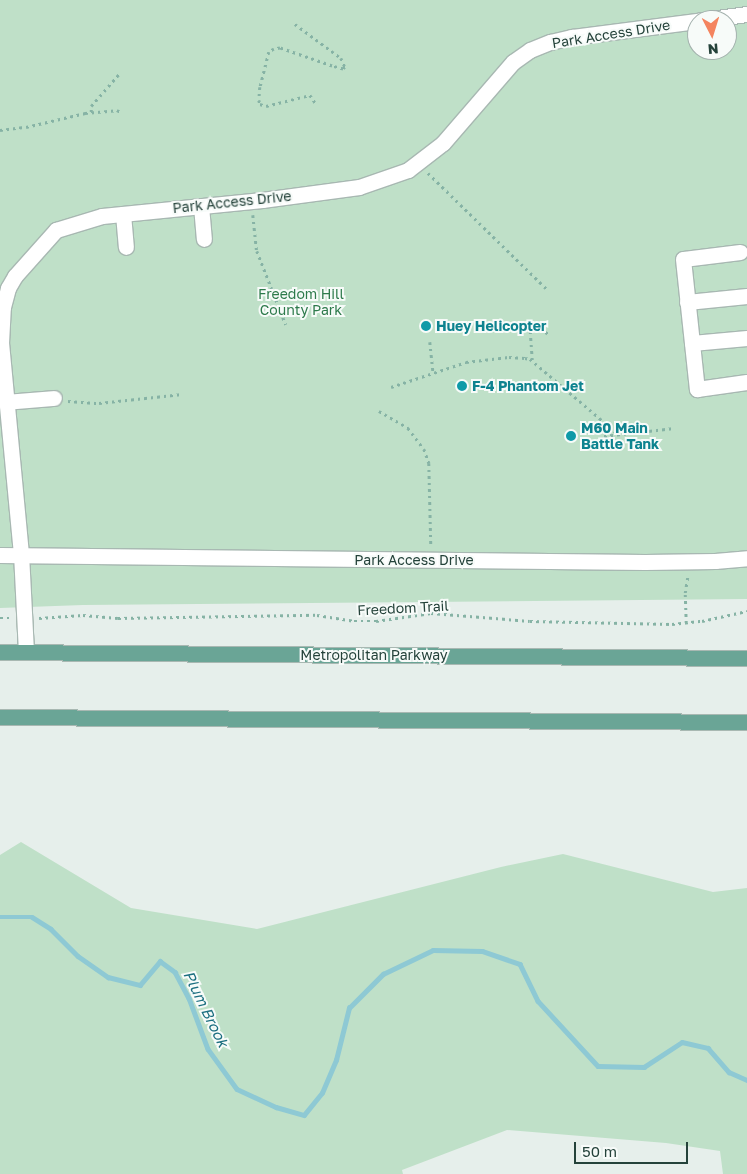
<!DOCTYPE html>
<html>
<head>
<meta charset="utf-8">
<style>
	body { margin:0 }
	#map { position:relative; width:747px; height:1174px; overflow:hidden; background:#e6efeb; font-family:"Golos Text",sans-serif }
	div>[style] { position:absolute }
	.green>* { inset:0; background:#bfe0c8 }
	.stream>* { height:4.5px; margin:-2.25px; padding:0 2.25px; transform-origin:2.25px; border-radius:2.25px; background:#8ec9d4 }
	.path>* { height:2.5px; margin-top:-1.25px; transform-origin:0; background:repeating-linear-gradient(90deg,#86b3a5 0 2.5px,transparent 0 6.5px) }
	.roads { filter:drop-shadow(1px 0 #a8b8b2) drop-shadow(-1px 0 #a8b8b2) drop-shadow(0 1px #a8b8b2) drop-shadow(0 -1px #a8b8b2) }
	.minor>* { height:15px; margin:-7.5px; padding:0 7.5px; transform-origin:7.5px; border-radius:7.5px; background:#fff }
	.major>* { height:15px; margin:-7.5px; padding:0 7.5px; transform-origin:7.5px; border-radius:7.5px; background:#6aa596 }
	.dots>* { width:14px; height:14px; translate:-50% -50%; box-sizing:border-box; border:2px solid #f7fbf9; border-radius:50% }
	span { translate:-50% -50%; white-space:nowrap; text-align:center; line-height:1.15; -webkit-text-stroke:4px #f7fbf9; paint-order:stroke }
	.street-label { font-size:14px; color:#24423a }
	.park-label { font-size:14px; color:#2d7a4b }
	.culture-label { font-size:14px; color:#0d838f; font-weight:700 }
	.left { translate:0 -50%; text-align:left }
	.water-label { font-size:15px; color:#1c6f80; font-style:italic }
	.north { position:absolute; left:687px; top:10px; width:50px; height:50px; box-sizing:border-box; background:#f7fbf9; border:1px solid #a3b1ad; border-radius:50%; rotate:175deg; font-size:14px; font-weight:700; line-height:20px; text-align:center; color:#24423a }
	.north::after { content:''; display:block; margin:auto; width:18px; height:22px; background:#f4845f; clip-path:polygon(50% 0,100% 100%,50% 72%,0 100%) }
	.scale { position:absolute; left:574px; top:1142px; width:114px; height:22px; box-sizing:border-box; border:2px solid #24423a; border-top:0; padding-left:6px; font-size:15px; line-height:18px; white-space:nowrap; color:#24423a; -webkit-text-stroke:4px #f7fbf9; paint-order:stroke }
</style>
</head>
<body>
<div id="map">
	<div class="green">
		<i style="clip-path:polygon(evenodd,0 0,747px 0,747px 599px,83px 605px,0 608px,0 0,697px 20px,727px 20px,727px 50px,697px 50px,697px 20px)"></i>
		<i style="clip-path:polygon(21px 842px,131px 908px,257px 929px,501px 867px,563px 854px,713px 892px,747px 888px,747px 1174px,723px 1174px,720px 1151px,666px 1143px,507px 1130px,402px 1170px,403px 1174px,0 1174px,0 855px)"></i>
	</div>
	<div class="stream">
		<i style="left:0;top:917px;width:32px"></i>
		<i style="left:32px;top:917px;width:22px;rotate:32deg"></i>
		<i style="left:51px;top:929px;width:38px;rotate:45deg"></i>
		<i style="left:78px;top:956px;width:37px;rotate:35deg"></i>
		<i style="left:108px;top:977px;width:33px;rotate:14deg"></i>
		<i style="left:140px;top:985px;width:31px;rotate:-50deg"></i>
		<i style="left:160px;top:961px;width:19px;rotate:36deg"></i>
		<i style="left:175px;top:972px;width:30px;rotate:62deg"></i>
		<i style="left:189px;top:998px;width:54px;rotate:69.6deg"></i>
		<i style="left:208px;top:1049px;width:49px;rotate:54.1deg"></i>
		<i style="left:237px;top:1089px;width:43px;rotate:24.8deg"></i>
		<i style="left:276px;top:1107px;width:29px;rotate:16deg"></i>
		<i style="left:304px;top:1115px;width:28px;rotate:-51deg"></i>
		<i style="left:322px;top:1093px;width:36px;rotate:-67deg"></i>
		<i style="left:336px;top:1060px;width:54px;rotate:-76deg"></i>
		<i style="left:349px;top:1008px;width:48px;rotate:-45deg"></i>
		<i style="left:383px;top:974px;width:55px;rotate:-25.6deg"></i>
		<i style="left:433px;top:950px;width:49px;rotate:1.2deg"></i>
		<i style="left:482px;top:951px;width:40px;rotate:18.9deg"></i>
		<i style="left:520px;top:964px;width:41px;rotate:64.1deg"></i>
		<i style="left:538px;top:1001px;width:88px;rotate:47.3deg"></i>
		<i style="left:598px;top:1066px;width:46px;rotate:1.2deg"></i>
		<i style="left:644px;top:1067px;width:45px;rotate:-33.3deg"></i>
		<i style="left:682px;top:1042px;width:27px;rotate:13deg"></i>
		<i style="left:708px;top:1048px;width:32px;rotate:49deg"></i>
		<i style="left:729px;top:1072px;width:20px;rotate:24deg"></i>
	</div>
	<div class="path">
		<i style="left:295px;top:24px;width:57px;rotate:36.5deg"></i>
		<i style="left:341px;top:58px;width:10px;rotate:66deg"></i>
		<i style="left:345px;top:67px;width:3px;rotate:135deg"></i>
		<i style="left:343px;top:69px;width:11px;rotate:-165deg"></i>
		<i style="left:332px;top:66px;width:55px;rotate:-160.9deg"></i>
		<i style="left:280px;top:48px;width:6px;rotate:171deg"></i>
		<i style="left:274px;top:49px;width:6px;rotate:149deg"></i>
		<i style="left:269px;top:52px;width:36px;rotate:104deg"></i>
		<i style="left:260px;top:87px;width:13px;rotate:94deg"></i>
		<i style="left:259px;top:100px;width:4px;rotate:76deg"></i>
		<i style="left:260px;top:104px;width:6px;rotate:18deg"></i>
		<i style="left:266px;top:106px;width:45px;rotate:-14deg"></i>
		<i style="left:310px;top:95px;width:11px;rotate:56deg"></i>
		<i style="left:91px;top:112px;width:6px;rotate:-90deg"></i>
		<i style="left:91px;top:106px;width:44px;rotate:-48.7deg"></i>
		<i style="left:0;top:130px;width:26px;rotate:-7deg"></i>
		<i style="left:26px;top:127px;width:61px;rotate:-13.3deg"></i>
		<i style="left:85px;top:113px;width:32px;rotate:-5deg"></i>
		<i style="left:117px;top:110px;width:6px;rotate:31deg"></i>
		<i style="left:428px;top:173px;width:166px;rotate:44.3deg"></i>
		<i style="left:253px;top:215px;width:36px;rotate:84deg"></i>
		<i style="left:257px;top:251px;width:79px;rotate:68.6deg"></i>
		<i style="left:430px;top:342px;width:31px;rotate:84deg"></i>
		<i style="left:532px;top:360px;width:30px;rotate:-94deg"></i>
		<i style="left:530px;top:330px;width:10px;rotate:-6deg"></i>
		<i style="left:540px;top:329px;width:10px;rotate:29deg"></i>
		<i style="left:391px;top:387px;width:79px;rotate:-18.4deg"></i>
		<i style="left:466px;top:362px;width:43px;rotate:-6.6deg"></i>
		<i style="left:509px;top:357px;width:16px;rotate:4deg"></i>
		<i style="left:525px;top:358px;width:5px;rotate:11deg"></i>
		<i style="left:530px;top:359px;width:116px;rotate:40.4deg"></i>
		<i style="left:68px;top:401px;width:31px;rotate:4deg"></i>
		<i style="left:99px;top:403px;width:84px;rotate:-6.1deg"></i>
		<i style="left:379px;top:411px;width:34px;rotate:30deg"></i>
		<i style="left:408px;top:428px;width:26px;rotate:53deg"></i>
		<i style="left:424px;top:449px;width:15px;rotate:70deg"></i>
		<i style="left:429px;top:463px;width:83px;rotate:88.6deg"></i>
		<i style="left:604px;top:436px;width:71px;rotate:-6.4deg"></i>
		<i style="left:0;top:618px;width:11px"></i>
		<i style="left:39px;top:618px;width:44px;rotate:-3.9deg"></i>
		<i style="left:83px;top:615px;width:35px;rotate:5deg"></i>
		<i style="left:118px;top:618px;width:199px;rotate:-0.9deg"></i>
		<i style="left:317px;top:615px;width:37px;rotate:9deg"></i>
		<i style="left:354px;top:621px;width:22px"></i>
		<i style="left:376px;top:621px;width:56px;rotate:-8.3deg"></i>
		<i style="left:431px;top:613px;width:99px;rotate:4.6deg"></i>
		<i style="left:530px;top:621px;width:142px;rotate:1.2deg"></i>
		<i style="left:672px;top:624px;width:30px;rotate:-6deg"></i>
		<i style="left:702px;top:621px;width:46px;rotate:-12.5deg"></i>
		<i style="left:686px;top:623px;width:30px;rotate:-92deg"></i>
		<i style="left:685px;top:593px;width:18px;rotate:-81deg"></i>
	</div>
	<div class="roads">
		<div class="minor">
			<i style="left:702px;top:20px;width:45px;rotate:-7.6deg"></i>
			<i style="left:201px;top:206px;width:33px;rotate:85deg"></i>
			<i style="left:123px;top:214px;width:33px;rotate:85deg"></i>
			<i style="left:740px;top:252px;width:57px;rotate:173deg"></i>
			<i style="left:683px;top:259px;width:131px;rotate:83.9deg"></i>
			<i style="left:697px;top:389px;width:50px;rotate:-8deg"></i>
			<i style="left:687px;top:302px;width:60px;rotate:-5.7deg"></i>
			<i style="left:692px;top:343px;width:55px;rotate:-5.2deg"></i>
			<i style="left:5px;top:402px;width:49px;rotate:-4.7deg"></i>
			<i style="left:0;top:555px;width:645px;rotate:0.62deg"></i>
			<i style="left:645px;top:562px;width:70px;rotate:-0.8deg"></i>
			<i style="left:715px;top:561px;width:32px;rotate:-5deg"></i>
			<i style="left:26px;top:652px;width:98px;rotate:-92.9deg"></i>
			<i style="left:21px;top:554px;width:212px;rotate:-95.4deg"></i>
			<i style="left:1px;top:343px;width:36px;rotate:-87deg"></i>
			<i style="left:3px;top:307px;width:20px;rotate:-75deg"></i>
			<i style="left:8px;top:288px;width:14px;rotate:-60deg"></i>
			<i style="left:15px;top:276px;width:62px;rotate:-48.3deg"></i>
			<i style="left:56px;top:230px;width:48px;rotate:-16.9deg"></i>
			<i style="left:102px;top:216px;width:161px;rotate:-5.7deg"></i>
			<i style="left:262px;top:200px;width:98px;rotate:-7.6deg"></i>
			<i style="left:359px;top:187px;width:52px;rotate:-19.1deg"></i>
			<i style="left:408px;top:170px;width:44px;rotate:-37.6deg"></i>
			<i style="left:443px;top:143px;width:107px;rotate:-49.2deg"></i>
			<i style="left:513px;top:62px;width:21px;rotate:-35deg"></i>
			<i style="left:530px;top:50px;width:22px;rotate:-22deg"></i>
			<i style="left:550px;top:42px;width:23px;rotate:-13deg"></i>
			<i style="left:572px;top:37px;width:126px;rotate:-7.3deg"></i>
		</div>
		<div class="major">
			<i style="left:0;top:652px;width:747px;rotate:0.46deg"></i>
			<i style="left:0;top:717px;width:747px;rotate:0.38deg"></i>
		</div>
	</div>
	<div class="dots">
		<i style="left:426px;top:326px;background:#0f9aa8"></i>
		<i style="left:462px;top:386px;background:#0f9aa8"></i>
		<i style="left:571px;top:436px;background:#0f9aa8"></i>
	</div>
	<div class="street-label">
		<span style="left:611px;top:34px;rotate:-9deg">Park Access Drive</span>
		<span style="left:232px;top:202px;rotate:-6deg">Park Access Drive</span>
		<span style="left:414px;top:560px">Park Access Drive</span>
		<span style="left:403px;top:608px;rotate:-3deg">Freedom Trail</span>
		<span style="left:374px;top:655px">Metropolitan Parkway</span>
	</div>
	<div class="park-label">
		<span style="left:301px;top:302px">Freedom Hill<br>County Park</span>
	</div>
	<div class="culture-label">
		<span class="left" style="left:436px;top:326px">Huey Helicopter</span>
		<span class="left" style="left:472px;top:386px">F-4 Phantom Jet</span>
		<span class="left" style="left:581px;top:436px">M60 Main<br>Battle Tank</span>
	</div>
	<div class="water-label">
		<span style="left:206px;top:1009px;rotate:64deg">Plum Brook</span>
	</div>
	<div class="north">N</div>
	<div class="scale">50 m</div>
</div>
</body>
</html>
